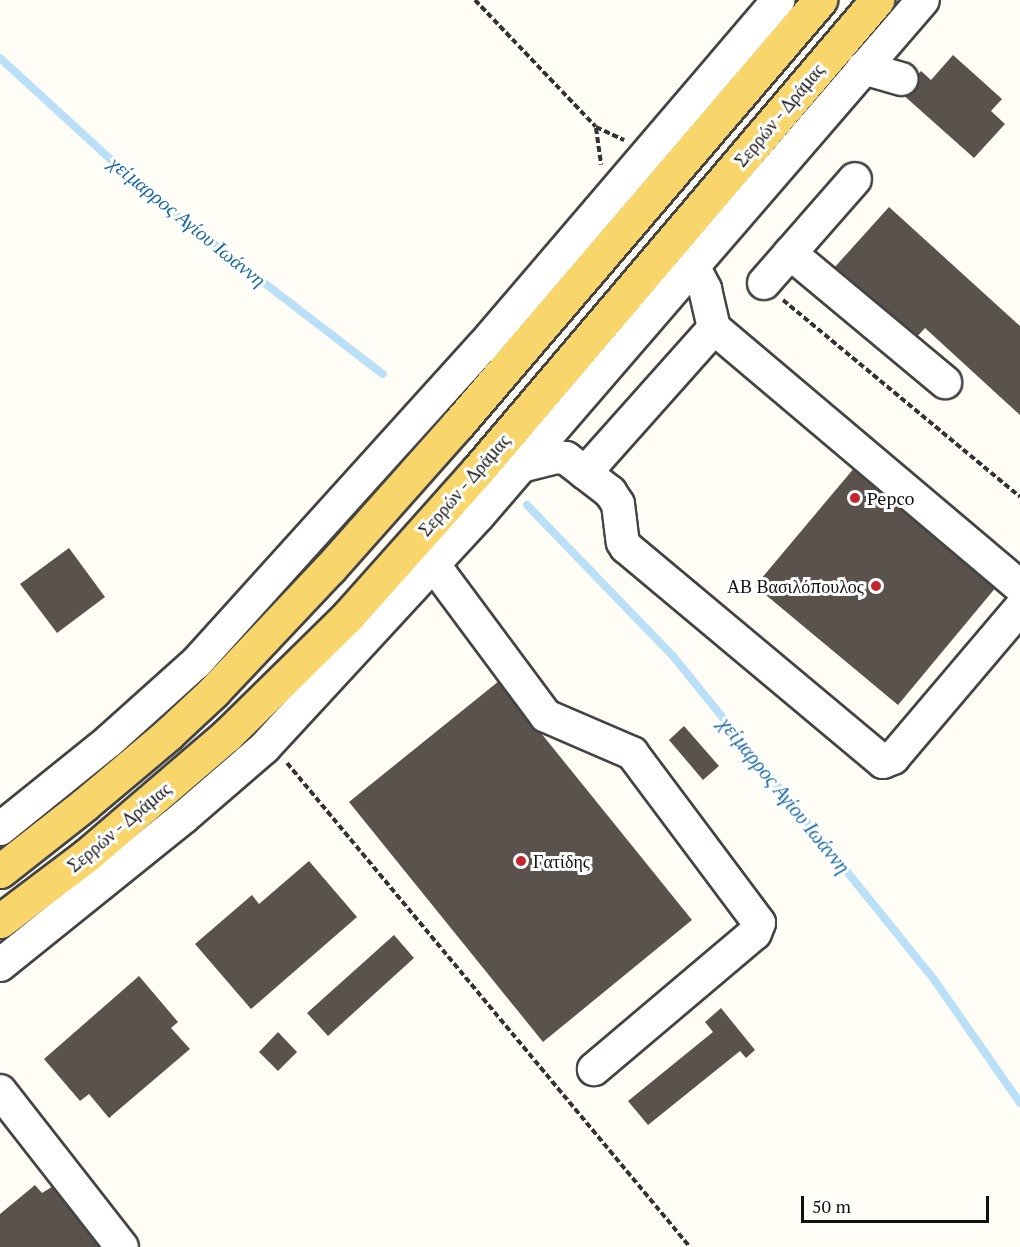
<!DOCTYPE html>
<html>
<head>
<meta charset="utf-8">
<style>
	body { margin:0 }
	#map { position:relative; width:1020px; height:1247px; overflow:hidden; background:#fffdf5; font-family:"PT Serif",serif }
	div>[style] { position:absolute }
	.stream>* { height:8px; margin:-4px; padding:0 4px; transform-origin:4px; border-radius:4px; background:#b9e0f7 }
	.building>* { inset:0; background:#5a524d }
	.path>* { height:4px; margin-top:-2px; transform-origin:0; background:repeating-linear-gradient(90deg,#333 0 6px,transparent 0 9px) }
	.roads { filter:drop-shadow(2px 0 #444) drop-shadow(-2px 0 #444) drop-shadow(0 2px #444) drop-shadow(0 -2px #444) }
	.minor>* { height:32px; margin:-16px; padding:0 16px; transform-origin:16px; border-radius:16px; background:#fff }
	.major>* { height:33px; margin:-16.5px; padding:0 16.5px; transform-origin:16.5px; border-radius:16.5px; background:#f9d66b }
	.dots>* { width:16px; height:16px; translate:-50% -50%; box-sizing:border-box; border:3px solid #fff; border-radius:50% }
	span { translate:-50% -50%; white-space:nowrap; text-align:center; line-height:1.15; -webkit-text-stroke:6px #fff; paint-order:stroke }
	.street-label { font-size:18px; color:#111 }
	.poi-label { font-size:18px; color:#111 }
	.left { translate:0 -50%; text-align:left }
	.right { translate:-100% -50%; text-align:right }
	.water-label { font-size:20px; color:#1768a6; font-style:italic }
	.scale { position:absolute; left:801px; top:1196px; width:188px; height:27px; box-sizing:border-box; border:3px solid #111; border-top:0; padding-left:8px; font-size:18px; line-height:21px; white-space:nowrap; color:#111; -webkit-text-stroke:4px #fff; paint-order:stroke }
</style>
</head>
<body>
<div id="map">
	<div class="stream">
		<i style="left:0;top:58px;width:197px;rotate:42.5deg"></i>
		<i style="left:145px;top:191px;width:300px;rotate:37.6deg"></i>
		<i style="left:527px;top:505px;width:210px;rotate:46deg"></i>
		<i style="left:673px;top:656px;width:417px;rotate:51.1deg"></i>
		<i style="left:935px;top:981px;width:149px;rotate:55.1deg"></i>
	</div>
	<div class="building">
		<i style="clip-path:polygon(953px 55px,1002px 99px,991px 111px,1005px 124px,974px 158px,901px 93px,921px 71px,931px 80px)"></i>
		<i style="clip-path:polygon(889px 207px,1020px 326px,1020px 415px,925px 328px,914px 340px,834px 268px)"></i>
		<i style="clip-path:polygon(855px 467px,997px 586px,898px 705px,755px 586px)"></i>
		<i style="clip-path:polygon(69px 548px,105px 597px,57px 633px,20px 584px)"></i>
		<i style="clip-path:polygon(499px 681px,692px 920px,543px 1042px,349px 802px)"></i>
		<i style="clip-path:polygon(684px 726px,719px 766px,703px 780px,669px 740px)"></i>
		<i style="clip-path:polygon(309px 861px,357px 917px,251px 1009px,195px 944px,252px 895px,259px 904px)"></i>
		<i style="clip-path:polygon(394px 935px,414px 958px,328px 1036px,307px 1013px)"></i>
		<i style="clip-path:polygon(139px 976px,178px 1022px,171px 1028px,190px 1049px,109px 1118px,89px 1094px,80px 1101px,44px 1059px)"></i>
		<i style="clip-path:polygon(721px 1008px,755px 1050px,746px 1058px,740px 1051px,648px 1125px,628px 1101px,713px 1032px,705px 1022px)"></i>
		<i style="clip-path:polygon(278px 1032px,297px 1052px,278px 1071px,259px 1052px)"></i>
		<i style="clip-path:polygon(68px 1177px,122px 1247px,0 1247px,0 1214px,35px 1185px,42px 1193px)"></i>
	</div>
	<div class="path">
		<i style="left:475px;top:0;width:175px;rotate:46.4deg"></i>
		<i style="left:596px;top:127px;width:31px;rotate:25deg"></i>
		<i style="left:596px;top:128px;width:37px;rotate:82deg"></i>
		<i style="left:783px;top:300px;width:308px;rotate:39.7deg"></i>
		<i style="left:287px;top:763px;width:630px;rotate:50.22deg"></i>
	</div>
	<div class="roads">
		<div class="minor">
			<i style="left:863px;top:68px;width:40px;rotate:16deg"></i>
			<i style="left:790px;top:253px;width:202px;rotate:39.8deg"></i>
			<i style="left:694px;top:268px;width:24px;rotate:62deg"></i>
			<i style="left:705px;top:289px;width:40px;rotate:77deg"></i>
			<i style="left:714px;top:328px;width:401px;rotate:40.2deg"></i>
			<i style="left:764px;top:283px;width:138px;rotate:-48.8deg"></i>
			<i style="left:521px;top:466px;width:36px;rotate:-14deg"></i>
			<i style="left:556px;top:457px;width:10px;rotate:6deg"></i>
			<i style="left:566px;top:458px;width:56px;rotate:37.7deg"></i>
			<i style="left:610px;top:492px;width:14px;rotate:56deg"></i>
			<i style="left:618px;top:504px;width:38px;rotate:83deg"></i>
			<i style="left:623px;top:542px;width:6px;rotate:59deg"></i>
			<i style="left:626px;top:547px;width:335px;rotate:39.9deg"></i>
			<i style="left:883px;top:762px;width:11px;rotate:-22deg"></i>
			<i style="left:893px;top:758px;width:197px;rotate:-49.7deg"></i>
			<i style="left:585px;top:473px;width:194px;rotate:-48.3deg"></i>
			<i style="left:433px;top:564px;width:189px;rotate:53.4deg"></i>
			<i style="left:546px;top:716px;width:94px;rotate:23.3deg"></i>
			<i style="left:632px;top:753px;width:212px;rotate:53.2deg"></i>
			<i style="left:759px;top:923px;width:11px;rotate:112deg"></i>
			<i style="left:755px;top:933px;width:211px;rotate:139.8deg"></i>
			<i style="left:0;top:829px;width:140px;rotate:-38.9deg"></i>
			<i style="left:109px;top:741px;width:118px;rotate:-41.9deg"></i>
			<i style="left:197px;top:662px;width:426px;rotate:-47.9deg"></i>
			<i style="left:483px;top:346px;width:455px;rotate:-49.5deg"></i>
			<i style="left:0;top:965px;width:236px;rotate:-38.8deg"></i>
			<i style="left:184px;top:817px;width:106px;rotate:-40.8deg"></i>
			<i style="left:264px;top:748px;width:316px;rotate:-47.3deg"></i>
			<i style="left:478px;top:516px;width:681px;rotate:-49.23deg"></i>
			<i style="left:0;top:1091px;width:198px;rotate:52deg"></i>
		</div>
		<div class="major">
			<i style="left:0;top:871px;width:108px;rotate:-38.2deg"></i>
			<i style="left:85px;top:804px;width:109px;rotate:-40.1deg"></i>
			<i style="left:168px;top:734px;width:62px;rotate:-43deg"></i>
			<i style="left:213px;top:692px;width:170px;rotate:-46.7deg"></i>
			<i style="left:330px;top:568px;width:193px;rotate:-48.4deg"></i>
			<i style="left:458px;top:424px;width:558px;rotate:-49.51deg"></i>
			<i style="left:0;top:921px;width:109px;rotate:-37.2deg"></i>
			<i style="left:87px;top:855px;width:184px;rotate:-40.6deg"></i>
			<i style="left:227px;top:735px;width:170px;rotate:-44.5deg"></i>
			<i style="left:348px;top:616px;width:195px;rotate:-48.3deg"></i>
			<i style="left:478px;top:470px;width:617px;rotate:-49.67deg"></i>
		</div>
	</div>
	<div class="dots">
		<i style="left:855px;top:498px;background:#c4262e"></i>
		<i style="left:876px;top:586px;background:#c4262e"></i>
		<i style="left:521px;top:861px;background:#c4262e"></i>
	</div>
	<div class="street-label">
		<span style="left:779px;top:115px;rotate:-50deg">Σερρών - Δράμας</span>
		<span style="left:464px;top:485px;rotate:-49deg">Σερρών - Δράμας</span>
		<span style="left:119px;top:827px;rotate:-40deg">Σερρών - Δράμας</span>
	</div>
	<div class="poi-label">
		<span class="left" style="left:867px;top:498px">Pepco</span>
		<span class="right" style="left:864px;top:586px">ΑΒ Βασιλόπουλος</span>
		<span class="left" style="left:533px;top:861px">Γατίδης</span>
	</div>
	<div class="water-label">
		<span style="left:188px;top:221px;rotate:39deg">χείμαρρος Αγίου Ιωάννη</span>
		<span style="left:785px;top:795px;rotate:51deg">χείμαρρος Αγίου Ιωάννη</span>
	</div>
	<div class="scale">50 m</div>
</div>
</body>
</html>
